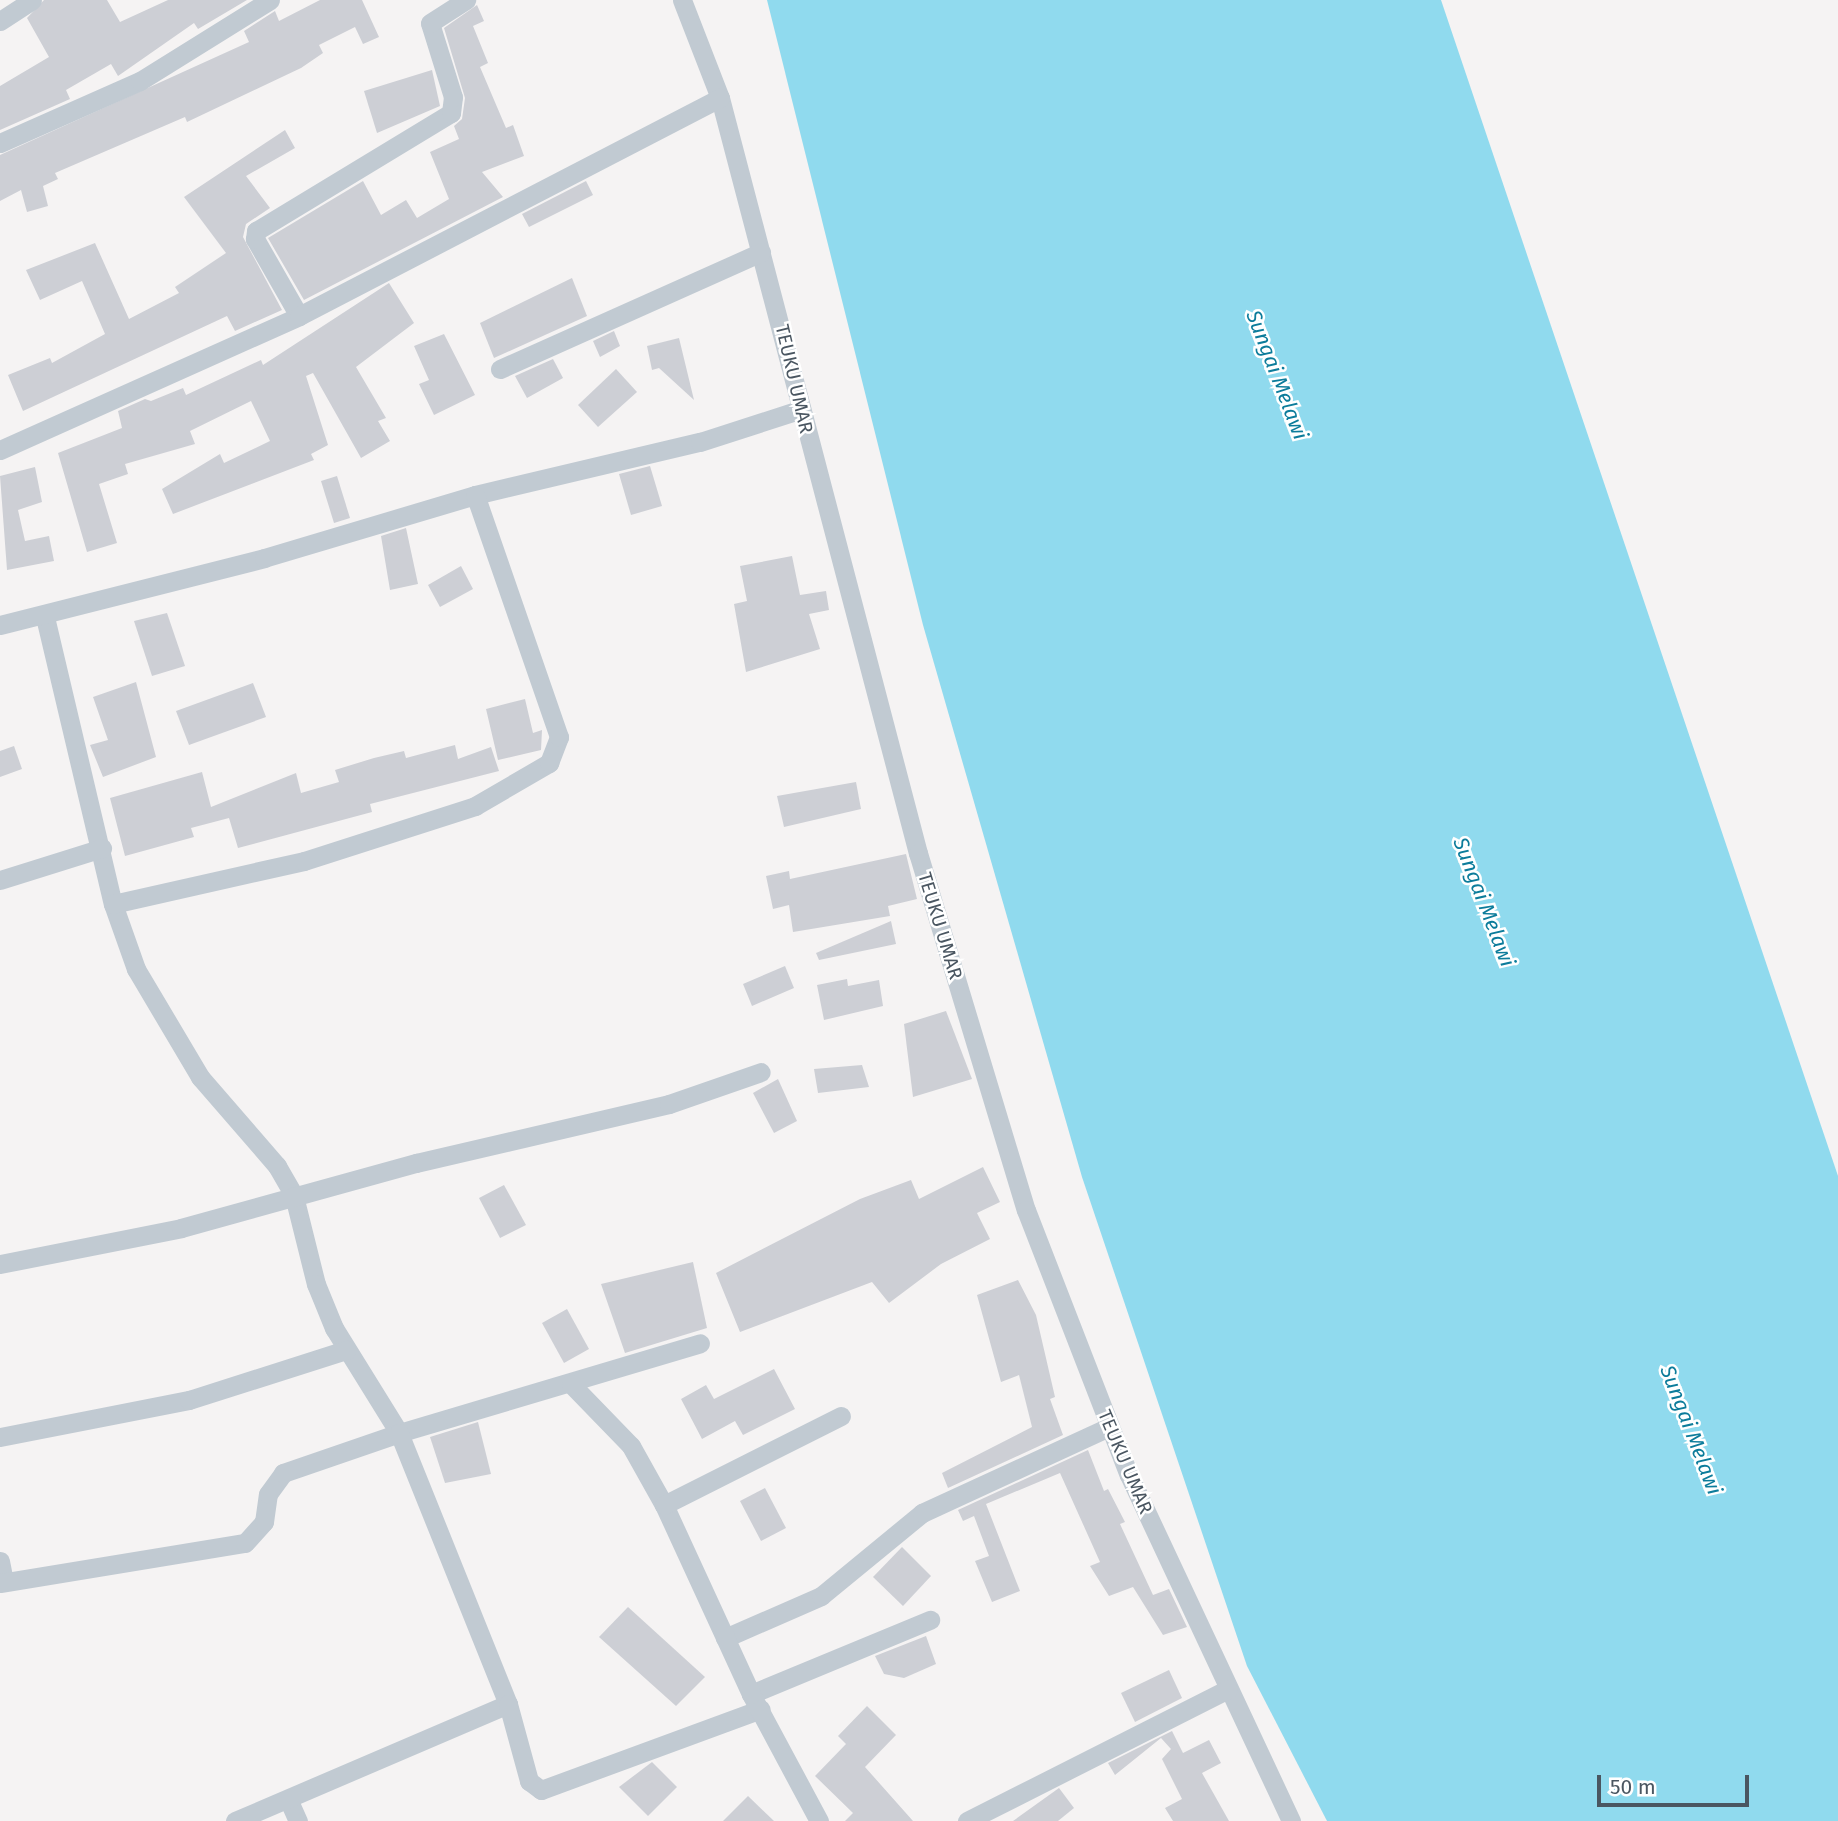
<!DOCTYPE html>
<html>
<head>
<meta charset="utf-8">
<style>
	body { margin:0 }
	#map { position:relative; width:1838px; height:1821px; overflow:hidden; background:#f5f3f3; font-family:"Fira Sans",sans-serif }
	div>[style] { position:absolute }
	.water>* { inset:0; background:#90daee }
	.building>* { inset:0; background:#cdcfd5 }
	.minor>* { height:19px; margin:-9.5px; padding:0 9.5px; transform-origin:9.5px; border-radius:9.5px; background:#c1cad2 }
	span { translate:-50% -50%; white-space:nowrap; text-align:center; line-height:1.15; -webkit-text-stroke:5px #fff; paint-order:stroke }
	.street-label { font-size:19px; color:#4a5661 }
	.water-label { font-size:21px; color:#0c7c9b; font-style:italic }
	.scale { position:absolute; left:1597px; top:1775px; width:152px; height:32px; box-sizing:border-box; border:4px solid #4a5661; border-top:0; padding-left:9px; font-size:21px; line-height:24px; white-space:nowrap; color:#4a5661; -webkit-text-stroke:5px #fff; paint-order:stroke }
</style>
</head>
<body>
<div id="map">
	<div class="water">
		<i style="clip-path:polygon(767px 0,1441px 0,1838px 1176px,1838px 1821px,1327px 1821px,1247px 1666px,1082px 1177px,923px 625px)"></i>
	</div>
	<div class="building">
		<i style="clip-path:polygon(44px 0,107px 0,120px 22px,168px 0,247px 0,198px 29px,194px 23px,118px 76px,111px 64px,66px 90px,70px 99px,0 130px,0 86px,49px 57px,27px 18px)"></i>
		<i style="clip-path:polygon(320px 0,362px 0,379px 37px,363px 44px,355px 27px,319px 45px,323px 53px,301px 68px,187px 122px,185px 117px,55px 173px,58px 179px,43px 186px,48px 206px,27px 212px,21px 190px,0 201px,0 155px,249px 42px,244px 31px,275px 11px,279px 21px)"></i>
		<i style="clip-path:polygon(477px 5px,484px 21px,473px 26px,488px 63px,480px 67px,506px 128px,513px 125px,524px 156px,482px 172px,503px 197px,304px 300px,268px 238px,363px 181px,381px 215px,406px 200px,417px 218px,449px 199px,430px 152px,459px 139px,454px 126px,462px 119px,465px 98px,444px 28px)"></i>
		<i style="clip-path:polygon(432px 70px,440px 106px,377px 133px,364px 91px)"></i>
		<i style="clip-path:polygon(285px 130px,295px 148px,246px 176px,270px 208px,246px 224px,243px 237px,282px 310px,235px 331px,227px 316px,23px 411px,8px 375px,50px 358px,52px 363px,105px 334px,82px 281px,40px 300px,26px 270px,95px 243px,129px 319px,179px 293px,175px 287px,226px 253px,184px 197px)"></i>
		<i style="clip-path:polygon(586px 181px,593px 195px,529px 227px,522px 214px)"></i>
		<i style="clip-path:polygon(572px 278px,587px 316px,494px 358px,480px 323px)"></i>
		<i style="clip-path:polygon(389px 283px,414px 323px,356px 367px,386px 418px,378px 421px,390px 441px,361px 458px,313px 373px,306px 376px,328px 445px,311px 454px,314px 460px,173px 514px,162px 489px,220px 454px,224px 463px,270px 441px,251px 401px,190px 431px,195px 444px,125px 464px,128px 474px,99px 484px,117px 543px,87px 552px,58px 453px,122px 428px,118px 411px,145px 399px,151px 401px,183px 388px,186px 395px,261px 360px,263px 365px)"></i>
		<i style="clip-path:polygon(614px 331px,620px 346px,600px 357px,593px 341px)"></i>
		<i style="clip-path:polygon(444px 334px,475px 395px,434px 415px,419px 384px,429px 380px,414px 346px)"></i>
		<i style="clip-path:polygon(679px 338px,694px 400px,659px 368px,652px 370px,647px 346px)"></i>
		<i style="clip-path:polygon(553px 359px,563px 378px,527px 398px,515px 376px)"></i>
		<i style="clip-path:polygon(616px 369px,637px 392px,598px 427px,578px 405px)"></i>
		<i style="clip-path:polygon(650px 466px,662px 506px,631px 515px,619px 474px)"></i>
		<i style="clip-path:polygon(35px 467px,42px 502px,18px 510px,25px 541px,49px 536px,54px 561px,7px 570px,0 476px)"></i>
		<i style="clip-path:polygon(337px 476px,350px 518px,334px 523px,321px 481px)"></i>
		<i style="clip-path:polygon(406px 528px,418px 584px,390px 590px,381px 536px)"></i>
		<i style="clip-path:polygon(792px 556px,800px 595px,826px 591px,829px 610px,809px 614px,820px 649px,746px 672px,734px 604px,747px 601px,740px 566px)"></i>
		<i style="clip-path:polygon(461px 566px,473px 589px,440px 607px,428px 585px)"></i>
		<i style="clip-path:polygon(167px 613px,185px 666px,152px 676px,134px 621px)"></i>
		<i style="clip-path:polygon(136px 682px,156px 757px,103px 777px,90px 745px,108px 740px,93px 697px)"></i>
		<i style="clip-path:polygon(253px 683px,266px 717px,189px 745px,176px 711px)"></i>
		<i style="clip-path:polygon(525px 699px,533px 733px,542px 730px,541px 750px,498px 760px,486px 709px)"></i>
		<i style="clip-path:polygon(455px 745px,458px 759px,491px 747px,499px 771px,370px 804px,372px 812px,238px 848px,229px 818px,191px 828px,194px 837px,125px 856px,110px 798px,202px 772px,211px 807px,296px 773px,301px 793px,339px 782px,335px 770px,374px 758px,404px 751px,406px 758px)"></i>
		<i style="clip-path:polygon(14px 746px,22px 769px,0 777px,0 751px)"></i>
		<i style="clip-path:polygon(856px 782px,861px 809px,784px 827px,777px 796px)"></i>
		<i style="clip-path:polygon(906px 854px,917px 899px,888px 906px,890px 916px,793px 932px,789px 905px,773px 909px,766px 876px,789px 871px,790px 879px)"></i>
		<i style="clip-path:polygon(891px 921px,896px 944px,819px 960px,816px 953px)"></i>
		<i style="clip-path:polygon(785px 966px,794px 988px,752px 1006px,743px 984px)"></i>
		<i style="clip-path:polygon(847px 979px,848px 986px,879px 980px,883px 1006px,824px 1020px,817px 985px)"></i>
		<i style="clip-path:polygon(946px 1011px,972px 1079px,913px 1097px,904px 1024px)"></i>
		<i style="clip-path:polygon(862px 1065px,869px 1087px,818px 1093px,814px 1069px)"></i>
		<i style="clip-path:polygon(778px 1079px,797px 1121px,774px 1133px,753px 1093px)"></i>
		<i style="clip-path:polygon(983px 1167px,1000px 1202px,977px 1213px,990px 1239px,941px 1264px,889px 1303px,872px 1282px,740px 1332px,716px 1273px,860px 1199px,911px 1180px,919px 1199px)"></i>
		<i style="clip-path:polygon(504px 1185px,526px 1225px,500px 1238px,479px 1198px)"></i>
		<i style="clip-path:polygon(693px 1262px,707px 1328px,625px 1353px,601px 1284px)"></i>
		<i style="clip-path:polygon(1018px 1280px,1036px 1315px,1055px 1397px,1050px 1399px,1063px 1435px,948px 1488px,942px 1473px,1032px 1427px,1019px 1375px,1001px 1382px,977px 1295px)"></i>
		<i style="clip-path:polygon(567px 1309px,589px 1349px,564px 1363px,542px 1323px)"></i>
		<i style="clip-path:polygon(774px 1369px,795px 1409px,743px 1435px,735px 1421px,702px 1439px,681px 1399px,706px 1385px,714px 1399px)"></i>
		<i style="clip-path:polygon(478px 1422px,491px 1474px,445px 1483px,430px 1437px)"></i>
		<i style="clip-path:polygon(1088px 1450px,1104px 1491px,1108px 1489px,1125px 1522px,1120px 1524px,1153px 1595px,1169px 1589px,1187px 1627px,1163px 1635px,1133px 1587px,1109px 1596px,1090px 1566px,1100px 1562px,1060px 1473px,986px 1504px,1020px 1591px,992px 1602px,975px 1561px,989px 1556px,974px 1516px,963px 1521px,958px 1510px)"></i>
		<i style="clip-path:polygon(765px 1488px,786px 1528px,761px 1541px,740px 1501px)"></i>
		<i style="clip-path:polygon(902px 1547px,931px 1576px,903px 1606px,873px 1577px)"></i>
		<i style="clip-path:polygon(628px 1607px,705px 1677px,676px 1706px,599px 1637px)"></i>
		<i style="clip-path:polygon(926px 1636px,936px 1664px,904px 1678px,884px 1674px,875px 1656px)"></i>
		<i style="clip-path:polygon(1169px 1670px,1182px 1698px,1135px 1722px,1121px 1693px)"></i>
		<i style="clip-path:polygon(867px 1706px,896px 1735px,865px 1767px,913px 1821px,845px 1821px,853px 1813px,815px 1776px,846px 1744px,838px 1736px)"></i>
		<i style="clip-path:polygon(1172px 1731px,1183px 1753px,1209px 1740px,1221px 1763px,1202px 1773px,1229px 1821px,1173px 1821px,1165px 1808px,1182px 1799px,1162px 1759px,1171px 1749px,1161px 1738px,1115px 1775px,1108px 1763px)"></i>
		<i style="clip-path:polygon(652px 1762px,677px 1787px,648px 1816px,619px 1787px)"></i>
		<i style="clip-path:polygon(1059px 1788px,1074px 1808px,1058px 1821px,1013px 1821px)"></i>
		<i style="clip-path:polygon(748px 1796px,774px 1821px,723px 1821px)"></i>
	</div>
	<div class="minor">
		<i style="left:682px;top:0;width:105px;rotate:68.8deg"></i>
		<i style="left:720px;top:98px;width:781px;rotate:75.31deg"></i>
		<i style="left:918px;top:853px;width:373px;rotate:73.2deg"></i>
		<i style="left:1026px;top:1210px;width:284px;rotate:68.8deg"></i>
		<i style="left:1129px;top:1475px;width:382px;rotate:64.9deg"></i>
		<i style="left:0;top:21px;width:38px;rotate:-33deg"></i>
		<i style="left:0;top:143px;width:153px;rotate:-23.9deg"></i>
		<i style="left:140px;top:81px;width:153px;rotate:-31.9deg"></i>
		<i style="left:299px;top:316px;width:89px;rotate:-119.7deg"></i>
		<i style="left:255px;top:239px;width:8px;rotate:-83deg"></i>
		<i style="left:256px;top:231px;width:228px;rotate:-31.2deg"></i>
		<i style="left:451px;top:113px;width:16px;rotate:-83deg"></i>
		<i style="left:453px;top:97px;width:77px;rotate:-107.3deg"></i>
		<i style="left:430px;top:23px;width:43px;rotate:-32.6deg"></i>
		<i style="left:500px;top:369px;width:286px;rotate:-24.1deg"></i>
		<i style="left:0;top:450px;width:328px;rotate:-24.1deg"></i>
		<i style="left:299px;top:316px;width:474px;rotate:-27.4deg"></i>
		<i style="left:45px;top:617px;width:295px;rotate:76.7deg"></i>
		<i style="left:113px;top:904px;width:69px;rotate:70.5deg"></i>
		<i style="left:136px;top:969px;width:126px;rotate:59.3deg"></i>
		<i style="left:200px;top:1077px;width:118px;rotate:49.1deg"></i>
		<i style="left:277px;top:1166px;width:34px;rotate:60deg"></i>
		<i style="left:294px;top:1196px;width:91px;rotate:76deg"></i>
		<i style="left:316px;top:1284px;width:48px;rotate:67.8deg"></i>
		<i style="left:334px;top:1328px;width:123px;rotate:58.2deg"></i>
		<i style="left:399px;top:1433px;width:314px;rotate:-16.6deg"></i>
		<i style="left:0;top:625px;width:272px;rotate:-14.2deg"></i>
		<i style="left:264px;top:558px;width:220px;rotate:-16.6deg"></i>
		<i style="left:475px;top:495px;width:231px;rotate:-13.3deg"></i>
		<i style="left:700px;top:442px;width:104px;rotate:-17.9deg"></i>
		<i style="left:0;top:880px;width:107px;rotate:-17.4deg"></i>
		<i style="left:113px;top:904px;width:196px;rotate:-12.7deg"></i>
		<i style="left:304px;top:861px;width:180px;rotate:-17.8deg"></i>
		<i style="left:475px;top:806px;width:86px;rotate:-30.2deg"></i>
		<i style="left:549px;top:763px;width:28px;rotate:-69deg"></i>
		<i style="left:559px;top:737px;width:256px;rotate:-109.1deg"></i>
		<i style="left:0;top:1264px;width:185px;rotate:-11.2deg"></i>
		<i style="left:181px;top:1228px;width:244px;rotate:-15.5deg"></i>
		<i style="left:416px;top:1163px;width:260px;rotate:-13.1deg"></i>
		<i style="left:669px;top:1104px;width:97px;rotate:-19.2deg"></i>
		<i style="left:571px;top:1384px;width:86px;rotate:45.9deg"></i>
		<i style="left:631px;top:1446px;width:68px;rotate:60.8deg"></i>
		<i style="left:0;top:1437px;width:193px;rotate:-11.1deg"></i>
		<i style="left:189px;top:1400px;width:165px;rotate:-17.7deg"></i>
		<i style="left:0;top:1561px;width:21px;rotate:79deg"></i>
		<i style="left:0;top:1583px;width:248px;rotate:-9.3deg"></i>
		<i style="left:245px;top:1543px;width:28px;rotate:-48deg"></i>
		<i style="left:264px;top:1522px;width:28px;rotate:-82deg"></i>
		<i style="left:268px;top:1494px;width:26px;rotate:-54deg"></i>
		<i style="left:283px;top:1473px;width:123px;rotate:-19deg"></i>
		<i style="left:399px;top:1433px;width:292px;rotate:68.1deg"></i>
		<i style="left:725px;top:1638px;width:105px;rotate:-23.6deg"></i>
		<i style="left:821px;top:1596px;width:131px;rotate:-39.4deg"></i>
		<i style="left:922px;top:1513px;width:206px;rotate:-24.7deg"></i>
		<i style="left:751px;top:1694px;width:194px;rotate:-22.5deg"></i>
		<i style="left:289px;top:1801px;width:22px;rotate:66deg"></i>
		<i style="left:235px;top:1821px;width:297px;rotate:-23.2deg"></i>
		<i style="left:508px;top:1704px;width:80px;rotate:74.7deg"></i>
		<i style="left:529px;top:1781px;width:15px;rotate:37deg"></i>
		<i style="left:541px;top:1790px;width:234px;rotate:-20.2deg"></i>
		<i style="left:819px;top:1821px;width:144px;rotate:-118.2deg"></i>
		<i style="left:751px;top:1694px;width:208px;rotate:-114.7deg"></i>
		<i style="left:664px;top:1505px;width:198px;rotate:-26.7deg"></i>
		<i style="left:967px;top:1821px;width:292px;rotate:-26.8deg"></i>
	</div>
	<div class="street-label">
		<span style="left:794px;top:379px;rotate:77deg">TEUKU UMAR</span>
		<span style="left:940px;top:926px;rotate:73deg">TEUKU UMAR</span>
		<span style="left:1125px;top:1462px;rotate:67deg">TEUKU UMAR</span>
	</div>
	<div class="water-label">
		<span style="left:1277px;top:375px;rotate:69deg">Sungai Melawi</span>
		<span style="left:1484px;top:902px;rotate:69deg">Sungai Melawi</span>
		<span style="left:1691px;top:1430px;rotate:69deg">Sungai Melawi</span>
	</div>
	<div class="scale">50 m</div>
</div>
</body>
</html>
